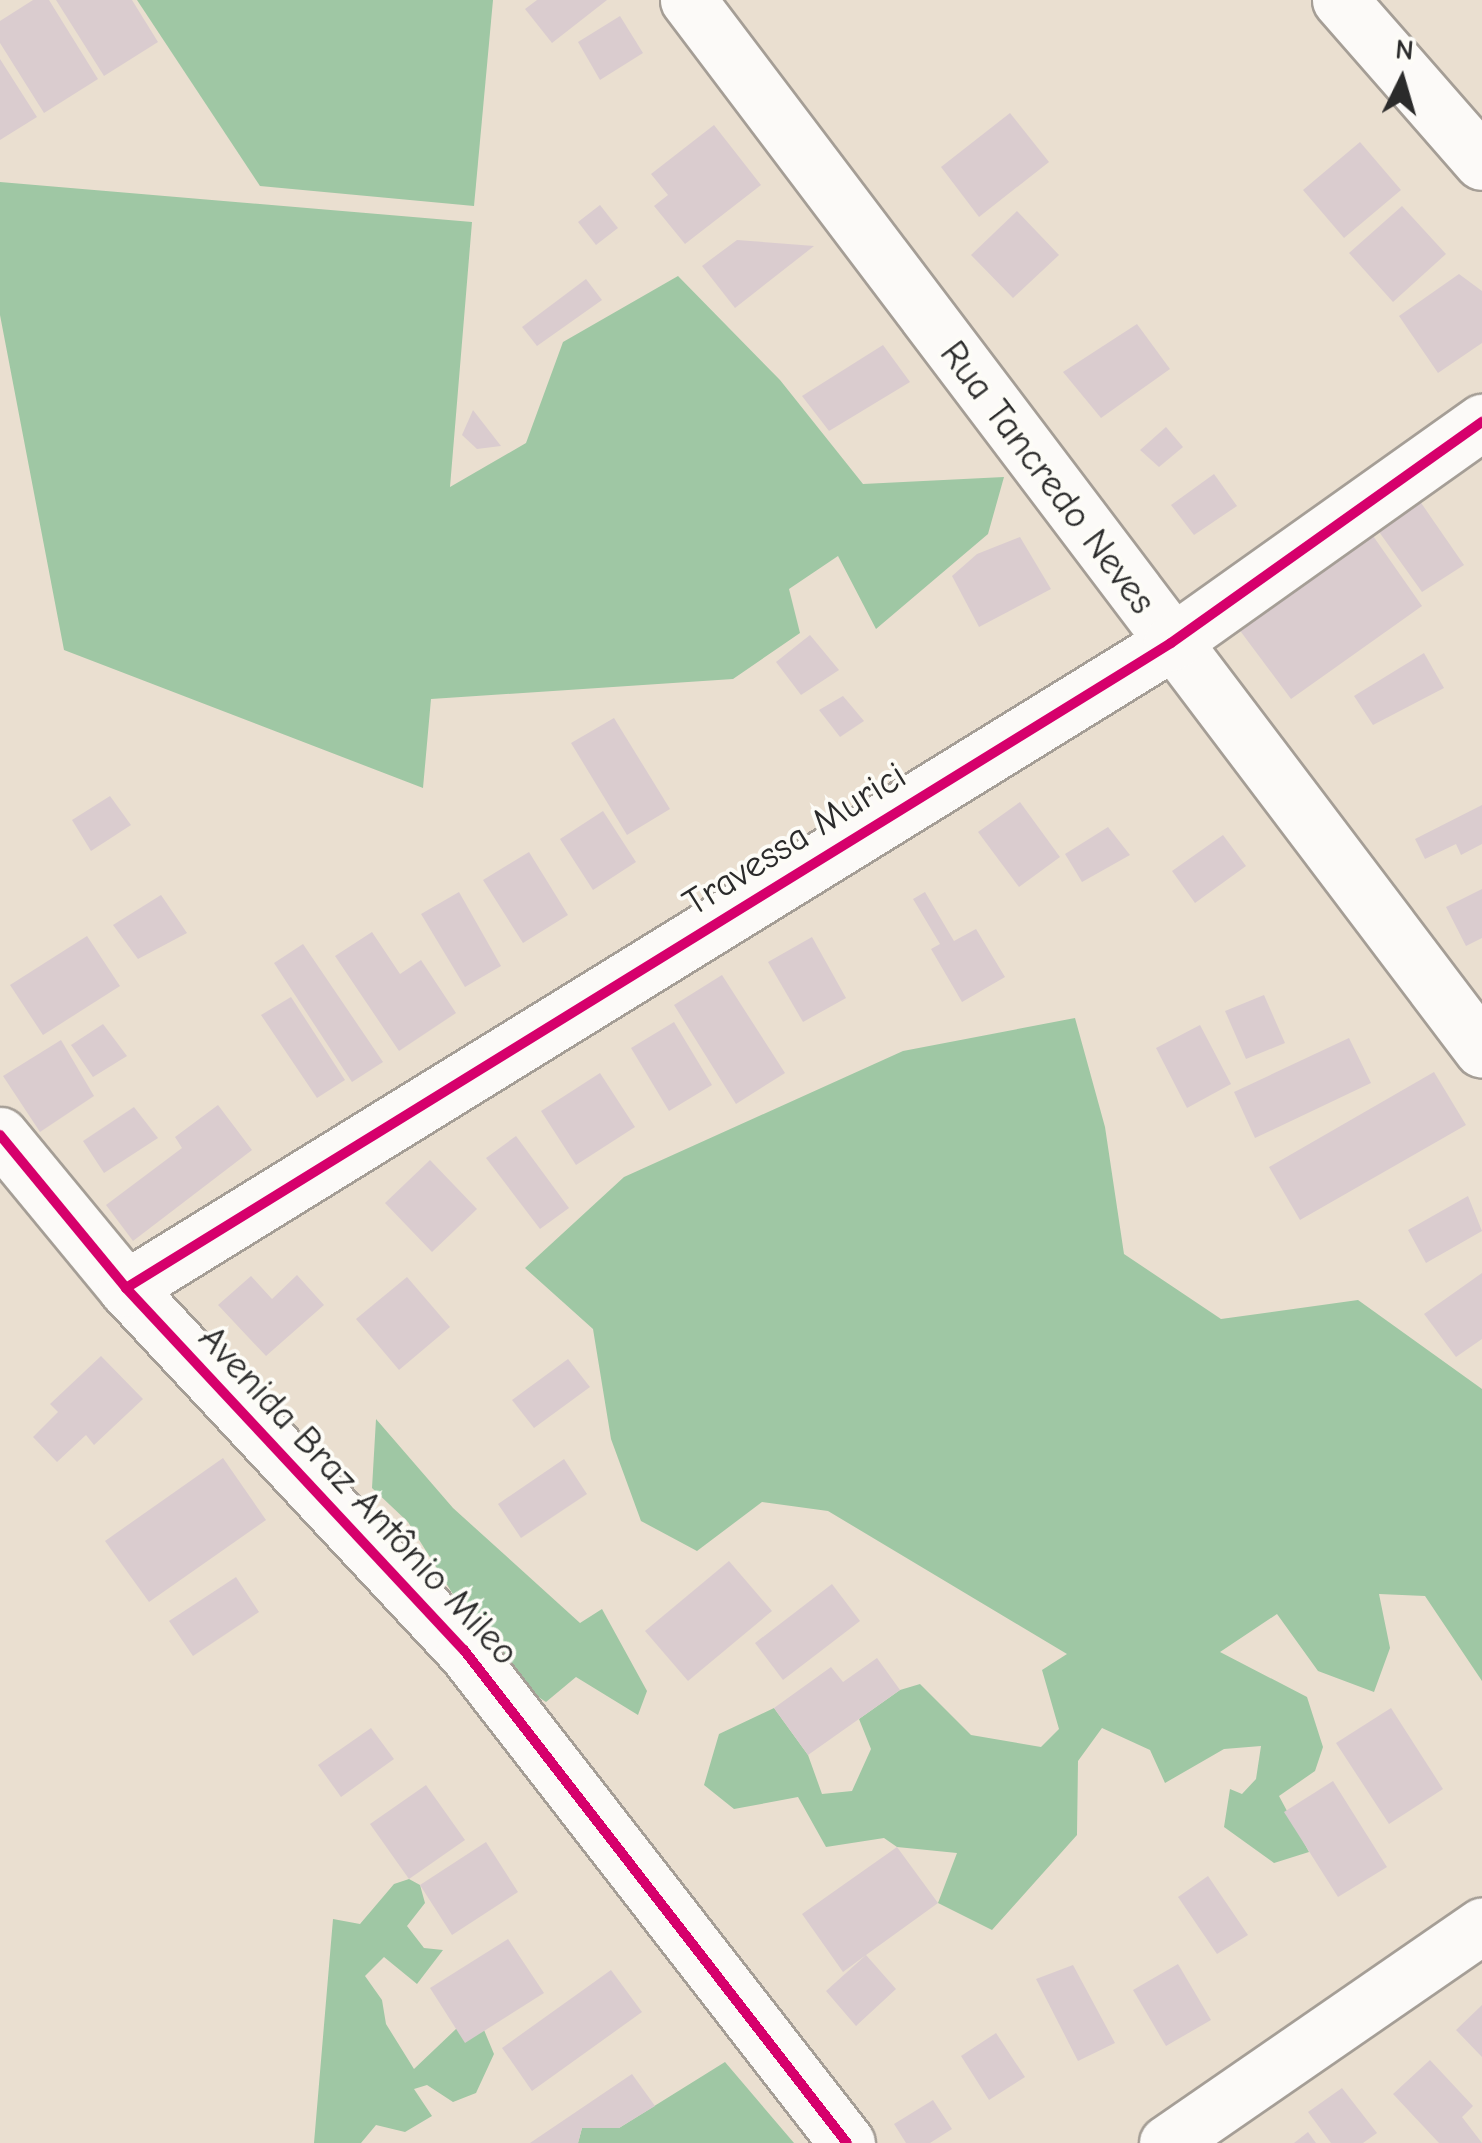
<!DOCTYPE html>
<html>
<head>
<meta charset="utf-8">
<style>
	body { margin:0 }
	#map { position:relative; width:1482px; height:2143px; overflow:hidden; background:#eadfd0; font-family:"Comic Neue",sans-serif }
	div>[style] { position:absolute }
	.forest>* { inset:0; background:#9fc7a4 }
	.building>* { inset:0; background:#dacccf }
	.roads { filter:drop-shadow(2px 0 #a59e96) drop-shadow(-2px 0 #a59e96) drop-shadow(0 2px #a59e96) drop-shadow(0 -2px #a59e96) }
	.minor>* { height:55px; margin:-27.5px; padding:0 27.5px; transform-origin:27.5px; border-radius:27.5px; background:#fcfaf8 }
	.cycleway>* { height:10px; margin:-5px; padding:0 5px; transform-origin:5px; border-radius:5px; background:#d6006c }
	span { translate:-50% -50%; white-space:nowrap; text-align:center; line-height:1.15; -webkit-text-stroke:8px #fdfcf7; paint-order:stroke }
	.street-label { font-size:38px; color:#2b2b2b }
	.north { position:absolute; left:1352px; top:30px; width:100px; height:100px; -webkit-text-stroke:8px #fdfcf7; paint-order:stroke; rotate:5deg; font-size:28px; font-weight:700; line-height:40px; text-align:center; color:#2b2b2b }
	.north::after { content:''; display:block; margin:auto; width:35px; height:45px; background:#2b2b2b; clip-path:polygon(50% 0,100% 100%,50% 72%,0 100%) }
</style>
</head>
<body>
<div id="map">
	<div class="forest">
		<i style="clip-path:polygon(137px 0,493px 0,474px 206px,260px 186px)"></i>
		<i style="clip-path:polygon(0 182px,472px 222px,450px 487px,526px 443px,563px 342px,678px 276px,780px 380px,863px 484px,1004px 477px,988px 534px,876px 629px,838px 556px,789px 589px,800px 633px,733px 679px,431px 699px,423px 788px,64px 650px,0 315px)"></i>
		<i style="clip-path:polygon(1075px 1018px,1105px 1127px,1124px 1254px,1221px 1319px,1358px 1300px,1482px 1389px,1482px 1681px,1425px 1596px,1379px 1594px,1390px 1648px,1374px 1692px,1318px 1671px,1277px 1614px,1220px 1652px,1307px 1697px,1323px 1747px,1315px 1771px,1279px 1796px,1309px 1852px,1274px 1863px,1224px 1827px,1230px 1789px,1242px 1794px,1256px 1779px,1261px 1746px,1224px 1749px,1165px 1783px,1150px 1750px,1102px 1728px,1078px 1761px,1077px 1835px,992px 1930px,938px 1903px,957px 1853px,897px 1847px,884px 1838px,826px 1847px,798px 1797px,734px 1809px,704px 1785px,719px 1734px,774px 1708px,808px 1755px,822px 1794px,852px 1791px,871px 1749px,859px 1719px,900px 1690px,920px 1684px,971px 1735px,1041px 1747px,1059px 1729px,1042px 1670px,1067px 1654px,828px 1511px,762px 1502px,697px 1551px,641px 1521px,611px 1439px,593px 1329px,525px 1268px,624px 1177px,903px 1051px)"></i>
		<i style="clip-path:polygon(376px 1419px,453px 1508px,580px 1623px,602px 1609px,647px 1691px,638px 1715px,576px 1677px,546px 1702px,502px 1673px,408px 1522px,372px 1488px)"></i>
		<i style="clip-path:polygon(409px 1879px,420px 1885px,425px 1903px,407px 1926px,424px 1948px,443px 1950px,417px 1984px,384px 1957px,365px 1976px,382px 2000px,386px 2024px,414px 2069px,456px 2029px,484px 2030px,494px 2054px,476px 2093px,453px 2102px,427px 2085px,414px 2089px,432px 2116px,405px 2132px,376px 2125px,361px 2143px,314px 2143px,333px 1919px,360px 1924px,394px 1884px)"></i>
		<i style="clip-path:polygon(725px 2062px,794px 2143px,578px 2143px,582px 2128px,619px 2128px)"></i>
	</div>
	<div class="building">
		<i style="clip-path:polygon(33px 0,49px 0,98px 79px,44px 113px,0 43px,0 21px)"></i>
		<i style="clip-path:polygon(56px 0,132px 0,158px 42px,104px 76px)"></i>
		<i style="clip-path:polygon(537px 0,607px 0,552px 43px,525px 9px)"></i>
		<i style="clip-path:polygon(620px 16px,643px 53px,600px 80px,578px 42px)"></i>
		<i style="clip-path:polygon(0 59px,37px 117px,0 140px)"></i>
		<i style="clip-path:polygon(1010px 113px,1049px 162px,979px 217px,941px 167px)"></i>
		<i style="clip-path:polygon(714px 125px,761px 185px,685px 244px,654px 206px,668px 195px,651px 174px)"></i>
		<i style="clip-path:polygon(1360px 142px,1401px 190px,1344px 238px,1303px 190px)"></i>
		<i style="clip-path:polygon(600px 205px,618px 228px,596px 245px,578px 222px)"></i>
		<i style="clip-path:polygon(1402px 206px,1446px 254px,1393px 302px,1349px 253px)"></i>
		<i style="clip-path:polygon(1017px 211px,1059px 255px,1013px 298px,971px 255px)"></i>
		<i style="clip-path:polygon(737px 240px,814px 246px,735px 308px,702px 266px)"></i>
		<i style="clip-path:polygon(1459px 274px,1482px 291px,1482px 343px,1438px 373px,1399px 316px)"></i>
		<i style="clip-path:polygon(586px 279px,602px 300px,537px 346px,522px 327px)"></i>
		<i style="clip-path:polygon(1137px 324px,1170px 369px,1101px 418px,1063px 372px)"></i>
		<i style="clip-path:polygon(883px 345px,910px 382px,829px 431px,802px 396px)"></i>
		<i style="clip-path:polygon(473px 410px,501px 446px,477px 449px,462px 435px)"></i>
		<i style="clip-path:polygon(1166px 427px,1183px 447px,1159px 467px,1140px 450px)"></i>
		<i style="clip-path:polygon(1214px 474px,1237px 506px,1194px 535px,1171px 505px)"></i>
		<i style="clip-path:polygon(1417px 497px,1464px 565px,1422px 592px,1377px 529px)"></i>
		<i style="clip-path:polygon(1371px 533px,1422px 606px,1291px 699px,1238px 628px)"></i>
		<i style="clip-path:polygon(1020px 537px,1051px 589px,979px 627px,952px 576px,977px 554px)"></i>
		<i style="clip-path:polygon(810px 635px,839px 670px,801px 695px,776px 662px)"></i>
		<i style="clip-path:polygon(1424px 653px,1444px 688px,1373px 725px,1354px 696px)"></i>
		<i style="clip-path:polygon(843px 696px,864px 721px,840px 737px,819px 710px)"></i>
		<i style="clip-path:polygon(614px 718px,670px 809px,627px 835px,571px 743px)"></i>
		<i style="clip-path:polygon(110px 796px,131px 825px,91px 851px,72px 820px)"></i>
		<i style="clip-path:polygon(1020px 802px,1060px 857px,1019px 887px,978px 832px)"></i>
		<i style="clip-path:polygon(1482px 805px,1482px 844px,1461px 855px,1456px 844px,1425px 859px,1415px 839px)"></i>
		<i style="clip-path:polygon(603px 811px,636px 862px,593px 890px,560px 839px)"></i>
		<i style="clip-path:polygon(1108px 827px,1130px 855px,1082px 882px,1065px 854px)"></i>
		<i style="clip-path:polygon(1223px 835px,1246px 866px,1195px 903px,1172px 871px)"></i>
		<i style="clip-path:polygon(529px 852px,568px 915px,523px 943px,483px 880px)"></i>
		<i style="clip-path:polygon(1482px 889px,1482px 938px,1466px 946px,1446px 907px)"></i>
		<i style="clip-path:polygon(459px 892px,501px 966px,465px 987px,421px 914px)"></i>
		<i style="clip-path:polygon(925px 892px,954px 941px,976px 929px,1005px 977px,962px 1002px,931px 949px,940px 944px,913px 899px)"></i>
		<i style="clip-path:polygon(161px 895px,187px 933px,138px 959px,113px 925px)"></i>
		<i style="clip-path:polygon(372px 932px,400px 974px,421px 960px,456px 1013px,399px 1051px,335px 956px)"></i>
		<i style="clip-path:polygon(87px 936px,120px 986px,43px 1035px,10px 985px)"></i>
		<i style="clip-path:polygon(812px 937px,846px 998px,803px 1022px,768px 962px)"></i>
		<i style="clip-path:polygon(303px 944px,383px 1062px,352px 1082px,274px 963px)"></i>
		<i style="clip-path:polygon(722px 975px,785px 1073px,736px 1104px,674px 1005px)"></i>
		<i style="clip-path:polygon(1264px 995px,1285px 1043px,1246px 1059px,1225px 1011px)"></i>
		<i style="clip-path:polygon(291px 997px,345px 1080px,317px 1098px,261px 1015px)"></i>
		<i style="clip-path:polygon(674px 1022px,712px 1085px,669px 1111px,631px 1048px)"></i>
		<i style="clip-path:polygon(103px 1024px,127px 1056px,93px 1077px,71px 1045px)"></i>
		<i style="clip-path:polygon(1200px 1025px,1231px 1084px,1187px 1108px,1156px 1048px)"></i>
		<i style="clip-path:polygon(1349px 1038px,1371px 1083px,1255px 1138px,1234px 1092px)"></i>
		<i style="clip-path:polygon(61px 1040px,94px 1096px,40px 1132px,3px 1076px)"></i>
		<i style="clip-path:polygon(1434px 1072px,1466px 1125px,1300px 1220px,1269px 1167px)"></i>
		<i style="clip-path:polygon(600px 1073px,635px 1127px,576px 1165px,541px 1111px)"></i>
		<i style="clip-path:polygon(218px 1105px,252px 1150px,133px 1241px,106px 1205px,182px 1148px,175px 1137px)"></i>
		<i style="clip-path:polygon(134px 1107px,158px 1138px,104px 1173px,83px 1141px)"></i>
		<i style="clip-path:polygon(516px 1136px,569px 1208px,540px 1229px,486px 1158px)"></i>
		<i style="clip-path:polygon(430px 1160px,477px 1209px,432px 1252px,385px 1203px)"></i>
		<i style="clip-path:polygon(1468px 1196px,1482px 1231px,1426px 1263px,1408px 1230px)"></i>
		<i style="clip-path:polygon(1482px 1273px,1482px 1339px,1456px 1357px,1424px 1314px)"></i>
		<i style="clip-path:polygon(297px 1275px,324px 1305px,266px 1356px,218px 1305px,251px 1276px,272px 1299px)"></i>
		<i style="clip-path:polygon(407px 1277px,450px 1327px,399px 1370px,356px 1319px)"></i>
		<i style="clip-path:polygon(101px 1356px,143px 1399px,94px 1445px,86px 1435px,57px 1462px,33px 1437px,58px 1412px,50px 1404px)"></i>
		<i style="clip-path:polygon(568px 1359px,590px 1387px,534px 1428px,512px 1400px)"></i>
		<i style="clip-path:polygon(223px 1458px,266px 1520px,149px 1602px,105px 1541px)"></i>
		<i style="clip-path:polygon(564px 1459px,587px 1494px,521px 1538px,498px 1504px)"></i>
		<i style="clip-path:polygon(729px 1561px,772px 1611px,688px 1681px,645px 1631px)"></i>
		<i style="clip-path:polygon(236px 1577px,259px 1612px,193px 1656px,169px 1621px)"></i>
		<i style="clip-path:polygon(832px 1584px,860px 1621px,783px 1680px,755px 1643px)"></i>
		<i style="clip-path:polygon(877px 1658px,900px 1690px,808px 1755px,774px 1708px,831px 1667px,843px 1682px)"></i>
		<i style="clip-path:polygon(1391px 1708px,1443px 1789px,1389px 1824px,1336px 1743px)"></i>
		<i style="clip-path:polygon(371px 1728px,394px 1759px,341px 1797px,318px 1765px)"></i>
		<i style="clip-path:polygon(1333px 1781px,1387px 1867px,1338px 1897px,1284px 1812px)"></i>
		<i style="clip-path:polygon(426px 1785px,465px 1840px,409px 1879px,370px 1824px)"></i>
		<i style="clip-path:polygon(486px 1842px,518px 1892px,452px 1935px,420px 1885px)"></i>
		<i style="clip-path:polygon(897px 1847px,938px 1903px,866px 1955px,896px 1989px,856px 2026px,826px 1991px,866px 1955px,843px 1972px,802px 1914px)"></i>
		<i style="clip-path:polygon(1208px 1876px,1248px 1935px,1217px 1954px,1178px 1897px)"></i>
		<i style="clip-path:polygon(508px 1939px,544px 1993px,465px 2043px,430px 1988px)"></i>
		<i style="clip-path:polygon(1178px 1964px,1211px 2020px,1166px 2046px,1133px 1990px)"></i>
		<i style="clip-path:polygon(1073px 1965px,1115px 2043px,1078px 2061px,1036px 1979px)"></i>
		<i style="clip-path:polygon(611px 1970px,642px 2012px,532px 2091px,502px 2048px)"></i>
		<i style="clip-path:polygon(1482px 2005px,1482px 2057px,1456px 2030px)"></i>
		<i style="clip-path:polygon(996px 2033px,1025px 2077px,989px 2100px,961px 2056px)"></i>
		<i style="clip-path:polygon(1430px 2060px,1473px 2106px,1462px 2117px,1482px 2143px,1439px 2143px,1393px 2094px)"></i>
		<i style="clip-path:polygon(632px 2074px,655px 2106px,619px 2128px,582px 2128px,578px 2143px,530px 2143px)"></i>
		<i style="clip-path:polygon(1342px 2088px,1377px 2133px,1363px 2143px,1331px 2143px,1308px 2112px)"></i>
		<i style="clip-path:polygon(933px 2100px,952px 2129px,930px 2143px,906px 2143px,894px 2124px)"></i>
		<i style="clip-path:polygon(1308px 2132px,1316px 2143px,1294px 2143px)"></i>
	</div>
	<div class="roads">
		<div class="minor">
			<i style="left:688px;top:0;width:1316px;rotate:52.9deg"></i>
			<i style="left:1340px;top:0;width:215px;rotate:48.8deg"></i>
			<i style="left:0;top:1135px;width:198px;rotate:50.5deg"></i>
			<i style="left:126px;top:1288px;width:495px;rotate:47deg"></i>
			<i style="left:464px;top:1650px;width:624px;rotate:52.16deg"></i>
			<i style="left:126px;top:1288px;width:1228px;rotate:-31.68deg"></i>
			<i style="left:1171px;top:643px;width:382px;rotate:-35.4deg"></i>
			<i style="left:1167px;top:2143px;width:383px;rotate:-34.6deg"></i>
		</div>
	</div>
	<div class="cycleway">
		<i style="left:0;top:1135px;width:198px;rotate:50.5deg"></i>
		<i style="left:126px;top:1288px;width:495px;rotate:47deg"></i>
		<i style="left:464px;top:1650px;width:624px;rotate:52.16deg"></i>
		<i style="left:126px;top:1288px;width:1228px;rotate:-31.68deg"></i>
		<i style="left:1171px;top:643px;width:382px;rotate:-35.4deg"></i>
	</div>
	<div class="street-label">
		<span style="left:1047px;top:478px;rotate:53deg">Rua Tancredo Neves</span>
		<span style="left:795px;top:840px;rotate:-32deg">Travessa Murici</span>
		<span style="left:358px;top:1496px;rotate:47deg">Avenida Braz Antônio Mileo</span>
	</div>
	<div class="north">N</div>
</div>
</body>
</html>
